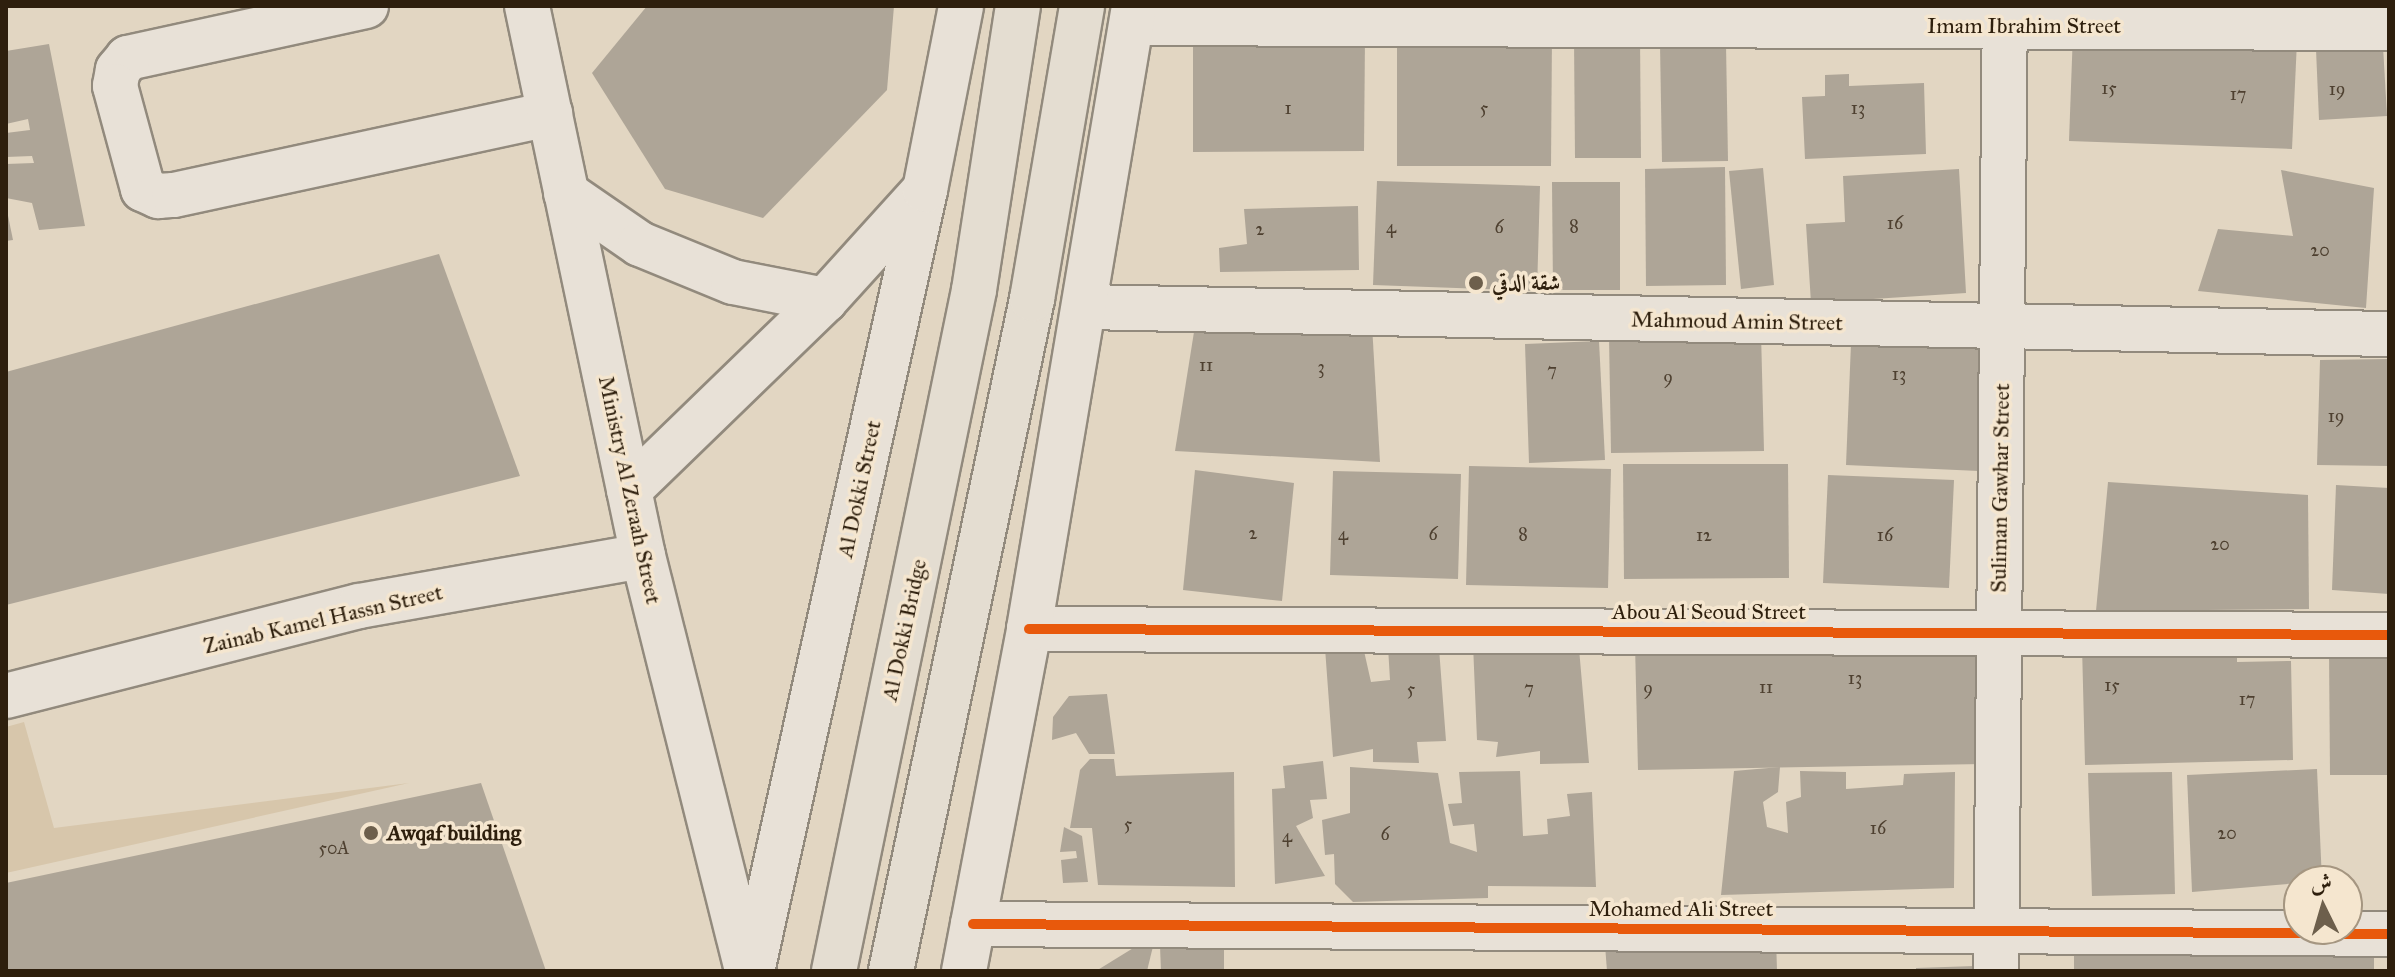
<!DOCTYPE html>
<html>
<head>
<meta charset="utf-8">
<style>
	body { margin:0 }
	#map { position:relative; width:2395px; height:977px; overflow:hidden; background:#e2d6c2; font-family:"IM FELL Great Primer",Amiri,serif }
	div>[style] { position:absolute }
	.green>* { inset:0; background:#d7c6ab }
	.building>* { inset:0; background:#aea597 }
	.roads { filter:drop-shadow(2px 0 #928a7d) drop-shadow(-2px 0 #928a7d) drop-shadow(0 2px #928a7d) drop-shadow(0 -2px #928a7d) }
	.minor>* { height:44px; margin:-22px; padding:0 22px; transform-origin:22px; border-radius:22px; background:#e8e1d7 }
	.major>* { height:44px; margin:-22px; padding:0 22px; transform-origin:22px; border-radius:22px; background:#e4ddd1 }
	.cycleway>* { height:10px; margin:-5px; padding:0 5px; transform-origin:5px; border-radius:5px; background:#e8590c }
	.dots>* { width:22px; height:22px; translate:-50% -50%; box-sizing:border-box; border:4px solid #f5e6cf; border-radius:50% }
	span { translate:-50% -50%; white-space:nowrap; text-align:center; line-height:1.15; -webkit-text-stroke:7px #f5e6cf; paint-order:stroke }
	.number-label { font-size:18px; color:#4e4030 }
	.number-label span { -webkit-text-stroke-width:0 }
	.street-label { font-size:22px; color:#2e1f0d }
	.poi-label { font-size:22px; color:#2e1f0d; font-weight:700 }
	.left { translate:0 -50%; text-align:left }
	.frame { position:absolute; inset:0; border:8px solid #2e1f0d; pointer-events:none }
	.north { position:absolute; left:2283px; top:865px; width:80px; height:80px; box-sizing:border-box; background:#f5e6cf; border:2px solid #a59681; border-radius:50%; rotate:355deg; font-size:22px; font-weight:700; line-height:32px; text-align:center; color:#2e1f0d }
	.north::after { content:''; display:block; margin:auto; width:28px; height:36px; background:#6d5f4c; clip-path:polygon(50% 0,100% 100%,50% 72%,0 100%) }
</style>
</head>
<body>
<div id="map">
	<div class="green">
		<i style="clip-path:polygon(24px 722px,54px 828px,409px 783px,6px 873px,6px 727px)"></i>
	</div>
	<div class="building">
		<i style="clip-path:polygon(647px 6px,894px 6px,887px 90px,763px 218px,665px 189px,592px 73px)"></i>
		<i style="clip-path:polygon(2073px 32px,2297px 41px,2292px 149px,2069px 141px)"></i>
		<i style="clip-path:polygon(1397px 34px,1552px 34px,1551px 166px,1397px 166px)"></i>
		<i style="clip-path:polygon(1193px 36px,1365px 37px,1364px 151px,1193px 152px)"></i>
		<i style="clip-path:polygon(1640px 37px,1641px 158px,1575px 158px,1574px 38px)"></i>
		<i style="clip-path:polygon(49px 44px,85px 226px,39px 230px,32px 203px,6px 198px,6px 164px,34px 163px,32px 156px,6px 157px,6px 133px,30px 130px,28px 119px,6px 124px,6px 51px)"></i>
		<i style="clip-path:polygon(1660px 44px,1726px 44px,1728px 161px,1662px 162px)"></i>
		<i style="clip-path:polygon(2383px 46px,2387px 116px,2319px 120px,2316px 49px)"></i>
		<i style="clip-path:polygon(1849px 74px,1849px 86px,1924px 83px,1926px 154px,1805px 159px,1802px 97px,1825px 96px,1825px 75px)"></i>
		<i style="clip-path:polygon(1725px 167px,1726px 285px,1646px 286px,1645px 169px)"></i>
		<i style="clip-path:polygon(1763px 168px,1774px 285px,1741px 289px,1729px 171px)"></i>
		<i style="clip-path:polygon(1959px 169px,1966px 293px,1811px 303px,1806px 224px,1845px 222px,1843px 176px)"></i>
		<i style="clip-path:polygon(2281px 170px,2374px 188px,2366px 308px,2198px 291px,2218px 229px,2293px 236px)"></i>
		<i style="clip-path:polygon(1377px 181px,1540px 186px,1537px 291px,1373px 285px)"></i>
		<i style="clip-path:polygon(1552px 182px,1620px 182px,1620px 290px,1553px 290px)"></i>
		<i style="clip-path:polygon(6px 206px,13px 240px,6px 241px)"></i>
		<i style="clip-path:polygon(1358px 206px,1359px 270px,1220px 272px,1219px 248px,1247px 244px,1244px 209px)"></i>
		<i style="clip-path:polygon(439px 254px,520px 476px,6px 605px,6px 372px)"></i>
		<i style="clip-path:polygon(1372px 325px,1380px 462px,1175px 451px,1194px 332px)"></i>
		<i style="clip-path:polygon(1761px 333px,1764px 451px,1611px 453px,1609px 336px)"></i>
		<i style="clip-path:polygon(1599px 341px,1605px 460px,1529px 463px,1525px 344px)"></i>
		<i style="clip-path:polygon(1851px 344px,1984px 349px,1979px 471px,1846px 465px)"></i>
		<i style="clip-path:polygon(2389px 359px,2389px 466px,2317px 465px,2320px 360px)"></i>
		<i style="clip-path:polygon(1623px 464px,1788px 464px,1789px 578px,1624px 579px)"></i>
		<i style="clip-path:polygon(1469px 466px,1611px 469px,1608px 588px,1466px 585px)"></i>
		<i style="clip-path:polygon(1195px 470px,1294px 483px,1282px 601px,1183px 590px)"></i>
		<i style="clip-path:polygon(1333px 471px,1461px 474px,1458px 579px,1330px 575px)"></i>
		<i style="clip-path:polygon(1828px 475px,1954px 480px,1949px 588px,1823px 583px)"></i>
		<i style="clip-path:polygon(2108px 482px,2308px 495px,2309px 609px,2096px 611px)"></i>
		<i style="clip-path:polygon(2336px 485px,2389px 488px,2389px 594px,2332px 590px)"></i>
		<i style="clip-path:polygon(1578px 637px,1589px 763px,1540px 764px,1540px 751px,1496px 757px,1498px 742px,1477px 740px,1473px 644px)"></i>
		<i style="clip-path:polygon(2237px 643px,2237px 662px,2291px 661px,2293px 760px,2085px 765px,2082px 646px)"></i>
		<i style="clip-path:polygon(1635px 644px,1982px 646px,1983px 764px,1638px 770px)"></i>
		<i style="clip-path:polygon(1388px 647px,1439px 648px,1446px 741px,1417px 742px,1419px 763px,1373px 762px,1373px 749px,1333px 757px,1325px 648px,1364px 651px,1371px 682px,1390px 680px)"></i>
		<i style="clip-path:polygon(2329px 650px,2389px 650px,2389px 775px,2330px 775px)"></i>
		<i style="clip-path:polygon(1107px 694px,1115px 754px,1089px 754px,1076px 733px,1052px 740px,1053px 717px,1069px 696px)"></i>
		<i style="clip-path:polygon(1090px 759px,1114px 759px,1116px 776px,1234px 772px,1235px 887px,1098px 885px,1092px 828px,1070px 828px,1080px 770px)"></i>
		<i style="clip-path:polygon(1323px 761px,1327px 799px,1310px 800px,1313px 818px,1296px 826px,1325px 876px,1275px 884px,1272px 789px,1285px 788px,1283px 766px)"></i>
		<i style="clip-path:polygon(1350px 767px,1438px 773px,1450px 843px,1477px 852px,1474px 824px,1453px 826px,1448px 804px,1462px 803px,1459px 772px,1520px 771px,1523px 836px,1548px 834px,1547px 819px,1570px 816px,1567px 794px,1592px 792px,1596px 887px,1488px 886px,1488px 898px,1353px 902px,1335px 884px,1334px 854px,1325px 855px,1322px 820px,1350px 813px)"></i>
		<i style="clip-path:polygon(1780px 767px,1778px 792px,1763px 802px,1767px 827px,1788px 833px,1786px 802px,1801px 797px,1800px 771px,1846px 772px,1846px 789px,1903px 785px,1904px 774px,1955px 772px,1954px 888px,1721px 895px,1734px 771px)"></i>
		<i style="clip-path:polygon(2317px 769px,2322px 881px,2192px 892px,2187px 775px)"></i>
		<i style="clip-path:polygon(2172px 772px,2175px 894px,2092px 896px,2088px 773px)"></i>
		<i style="clip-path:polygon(481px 783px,546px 971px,6px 971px,6px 883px)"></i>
		<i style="clip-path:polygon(1064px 827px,1082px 836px,1088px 882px,1063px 883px,1061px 860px,1077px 858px,1076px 851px,1060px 852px)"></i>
		<i style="clip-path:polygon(1156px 934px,1147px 971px,1096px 971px)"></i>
		<i style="clip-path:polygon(1776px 937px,1777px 971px,1607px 971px,1605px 945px)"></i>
		<i style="clip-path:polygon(1224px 939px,1224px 971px,1161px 971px,1160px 946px)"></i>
		<i style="clip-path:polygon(2374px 944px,2374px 971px,2074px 971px,2074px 949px)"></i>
		<i style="clip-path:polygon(1975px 966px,1975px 971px,1916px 971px,1916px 968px)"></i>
	</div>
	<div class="roads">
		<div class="minor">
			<i style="left:366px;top:6px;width:244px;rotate:167.7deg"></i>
			<i style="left:128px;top:58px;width:16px;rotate:130deg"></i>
			<i style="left:118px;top:70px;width:16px;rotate:101deg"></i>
			<i style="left:115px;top:86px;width:107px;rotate:74.8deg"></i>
			<i style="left:143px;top:189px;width:17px;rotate:25deg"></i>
			<i style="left:158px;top:196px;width:16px;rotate:-4deg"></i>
			<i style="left:174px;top:195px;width:385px;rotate:-12.2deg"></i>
			<i style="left:527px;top:6px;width:562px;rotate:78.09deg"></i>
			<i style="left:643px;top:556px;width:428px;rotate:75.9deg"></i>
			<i style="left:1132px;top:23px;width:1257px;rotate:0.23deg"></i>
			<i style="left:566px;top:193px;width:90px;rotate:34.6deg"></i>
			<i style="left:640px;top:244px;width:100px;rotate:22.2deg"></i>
			<i style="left:733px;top:282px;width:94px;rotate:11.1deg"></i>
			<i style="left:825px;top:300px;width:147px;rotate:-47.8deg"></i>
			<i style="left:1086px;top:307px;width:1303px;rotate:1.19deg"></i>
			<i style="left:629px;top:490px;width:273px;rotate:-44.1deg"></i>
			<i style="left:1029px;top:629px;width:1360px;rotate:0.25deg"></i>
			<i style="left:6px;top:696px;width:364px;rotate:-14.3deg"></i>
			<i style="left:359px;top:606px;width:288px;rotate:-10deg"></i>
			<i style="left:973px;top:924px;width:1416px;rotate:0.4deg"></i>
			<i style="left:752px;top:971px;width:800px;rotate:-77.51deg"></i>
			<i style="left:925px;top:190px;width:187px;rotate:-78.9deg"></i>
			<i style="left:964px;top:971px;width:348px;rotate:-79.2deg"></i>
			<i style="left:1029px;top:629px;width:632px;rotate:-80.43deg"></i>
			<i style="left:1996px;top:971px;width:965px;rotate:-89.47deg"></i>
		</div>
		<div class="major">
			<i style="left:834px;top:971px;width:695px;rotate:-78.38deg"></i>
			<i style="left:974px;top:290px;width:287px;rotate:-81.2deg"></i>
			<i style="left:891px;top:971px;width:687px;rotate:-78.15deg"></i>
			<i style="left:1032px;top:299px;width:297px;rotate:-80.3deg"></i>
		</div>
	</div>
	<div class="cycleway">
		<i style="left:1029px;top:629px;width:1360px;rotate:0.25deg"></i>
		<i style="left:973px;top:924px;width:1416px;rotate:0.4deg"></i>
	</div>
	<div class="dots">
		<i style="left:1476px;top:283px;background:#6d5f4c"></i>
		<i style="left:371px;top:833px;background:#6d5f4c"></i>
	</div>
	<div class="number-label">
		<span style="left:2109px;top:88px">15</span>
		<span style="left:2337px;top:89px">19</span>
		<span style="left:2238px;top:94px">17</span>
		<span style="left:1288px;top:108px">1</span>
		<span style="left:1484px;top:108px">5</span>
		<span style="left:1858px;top:108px">13</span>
		<span style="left:1895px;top:223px">16</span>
		<span style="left:1574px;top:226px">8</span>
		<span style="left:1391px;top:227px">4</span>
		<span style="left:1499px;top:227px">6</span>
		<span style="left:1260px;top:229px">2</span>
		<span style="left:2320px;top:250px">20</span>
		<span style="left:1206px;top:365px">11</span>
		<span style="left:1321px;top:367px">3</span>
		<span style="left:1552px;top:370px">7</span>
		<span style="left:1899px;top:374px">13</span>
		<span style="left:1668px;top:377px">9</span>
		<span style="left:2336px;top:416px">19</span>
		<span style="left:1253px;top:533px">2</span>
		<span style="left:1343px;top:534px">4</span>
		<span style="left:1433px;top:534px">6</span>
		<span style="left:1523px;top:534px">8</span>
		<span style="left:1704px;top:535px">12</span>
		<span style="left:1885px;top:535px">16</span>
		<span style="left:2220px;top:544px">20</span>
		<span style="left:1855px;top:678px">13</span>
		<span style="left:2112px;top:685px">15</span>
		<span style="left:1766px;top:687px">11</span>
		<span style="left:1529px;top:688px">7</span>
		<span style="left:1648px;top:688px">9</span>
		<span style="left:1411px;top:689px">5</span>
		<span style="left:2247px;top:699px">17</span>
		<span style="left:1128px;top:824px">5</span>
		<span style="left:1878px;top:828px">16</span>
		<span style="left:2227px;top:833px">20</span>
		<span style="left:1385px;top:834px">6</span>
		<span style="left:1287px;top:836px">4</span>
		<span style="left:334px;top:848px">50A</span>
	</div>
	<div class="street-label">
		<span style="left:2024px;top:26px">Imam Ibrahim Street</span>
		<span style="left:1737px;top:321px;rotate:1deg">Mahmoud Amin Street</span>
		<span style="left:2000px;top:488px;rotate:-89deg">Suliman Gawhar Street</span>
		<span style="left:859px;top:489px;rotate:-78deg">Al Dokki Street</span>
		<span style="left:630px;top:490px;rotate:78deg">Ministry Al Zeraah Street</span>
		<span style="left:1709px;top:612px">Abou Al Seoud Street</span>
		<span style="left:323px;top:619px;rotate:-13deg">Zainab Kamel Hassn Street</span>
		<span style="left:904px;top:630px;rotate:-78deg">Al Dokki Bridge</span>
		<span style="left:1681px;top:909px">Mohamed Ali Street</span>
	</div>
	<div class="poi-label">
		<span class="left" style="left:1492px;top:283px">شقة الدقي</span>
		<span class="left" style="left:387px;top:833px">Awqaf building</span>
	</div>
	<div class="frame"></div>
	<div class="north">ش</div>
</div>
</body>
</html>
